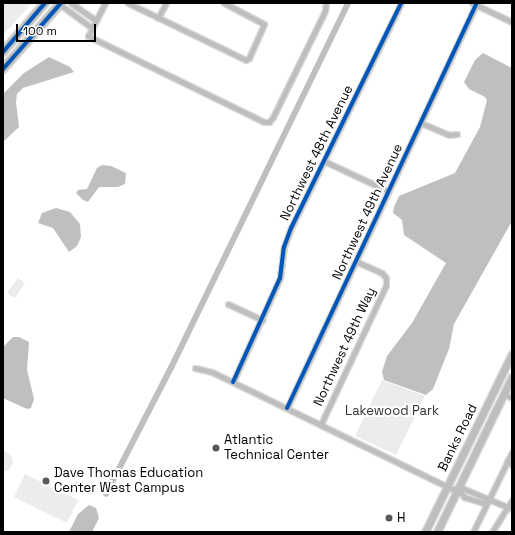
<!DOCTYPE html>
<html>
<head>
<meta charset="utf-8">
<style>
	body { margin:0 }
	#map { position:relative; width:515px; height:535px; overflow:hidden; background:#fff; font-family:"Space Grotesk",sans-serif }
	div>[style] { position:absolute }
	.green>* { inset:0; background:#ececec }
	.water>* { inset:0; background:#bfbfbf }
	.canal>* { height:5.5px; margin:-2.75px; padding:0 2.75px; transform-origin:2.75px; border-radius:2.75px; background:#bfbfbf }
	.roads { filter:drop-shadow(1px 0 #dbdbdb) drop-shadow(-1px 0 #dbdbdb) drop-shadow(0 1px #dbdbdb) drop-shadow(0 -1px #dbdbdb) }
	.minor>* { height:5px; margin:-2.5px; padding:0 2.5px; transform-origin:2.5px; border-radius:2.5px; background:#bebebe }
	.tertiary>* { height:7px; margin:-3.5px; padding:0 3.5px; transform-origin:3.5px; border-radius:3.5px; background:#bebebe }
	.primary>* { height:8px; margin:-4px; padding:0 4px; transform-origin:4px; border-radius:4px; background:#bebebe }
	.cycleway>* { height:4px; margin:-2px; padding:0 2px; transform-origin:2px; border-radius:2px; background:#0057b8 }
	.dots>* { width:11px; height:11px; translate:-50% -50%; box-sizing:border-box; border:2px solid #fff; border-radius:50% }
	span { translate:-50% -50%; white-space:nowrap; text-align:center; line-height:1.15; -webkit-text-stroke:4px #fff; paint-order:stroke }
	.street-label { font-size:13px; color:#000 }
	.park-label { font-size:13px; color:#333 }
	.poi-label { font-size:13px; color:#000 }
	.left { translate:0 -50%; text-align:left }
	.frame { position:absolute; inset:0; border:4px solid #000; pointer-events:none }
	.scale { position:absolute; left:16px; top:24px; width:80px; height:18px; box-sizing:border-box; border:2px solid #000; border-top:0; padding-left:5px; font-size:12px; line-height:14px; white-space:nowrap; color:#000; -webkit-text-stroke:3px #fff; paint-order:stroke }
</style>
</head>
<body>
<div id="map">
	<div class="green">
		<i style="clip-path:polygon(3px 3px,32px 3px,3px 35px)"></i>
		<i style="clip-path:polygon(18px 278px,25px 283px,15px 298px,7px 293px)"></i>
		<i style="clip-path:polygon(382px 380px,425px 396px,396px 455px,355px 436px)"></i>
		<i style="clip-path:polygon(3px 450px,11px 455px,13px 462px,9px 470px,3px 472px)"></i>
		<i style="clip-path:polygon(25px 474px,78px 500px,67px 523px,14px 497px)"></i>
	</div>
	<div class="water">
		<i style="clip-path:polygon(483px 53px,512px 68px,512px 221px,454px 324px,449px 349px,433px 389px,426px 395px,384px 380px,382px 372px,387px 356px,412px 323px,446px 263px,404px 235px,402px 220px,393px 213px,394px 207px,399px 196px,455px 173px,480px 127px,487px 100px,485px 97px,469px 89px,464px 82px,475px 60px)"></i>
		<i style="clip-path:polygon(49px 57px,70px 67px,74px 72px,23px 88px,17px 94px,16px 102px,19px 127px,3px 142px,3px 94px,24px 73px)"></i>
		<i style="clip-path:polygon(102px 165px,111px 166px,126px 173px,125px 184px,118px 187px,99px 187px,88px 202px,83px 200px,76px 193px,78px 190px,87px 189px,97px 168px)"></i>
		<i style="clip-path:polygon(56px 208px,70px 212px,80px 224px,81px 237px,77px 246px,69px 252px,53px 228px,38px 223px,42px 213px)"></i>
		<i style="clip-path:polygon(13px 337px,19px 337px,29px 342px,27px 370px,34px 399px,31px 408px,27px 409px,3px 398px,3px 347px)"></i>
		<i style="clip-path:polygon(89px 505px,96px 508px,99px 518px,92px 532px,69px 532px,78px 514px)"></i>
	</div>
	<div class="canal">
		<i style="left:106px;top:494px;width:142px;rotate:-62.7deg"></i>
		<i style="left:171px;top:368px;width:406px;rotate:-64.1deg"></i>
	</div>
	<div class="roads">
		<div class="minor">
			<i style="left:71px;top:3px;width:29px;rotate:35deg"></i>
			<i style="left:105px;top:3px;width:37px;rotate:117deg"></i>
			<i style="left:88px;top:36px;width:196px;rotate:26deg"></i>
			<i style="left:264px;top:122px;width:5px"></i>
			<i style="left:269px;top:122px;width:6px;rotate:-51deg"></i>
			<i style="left:273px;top:117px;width:118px;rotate:-63.9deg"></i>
			<i style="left:325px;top:11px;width:8px;rotate:-83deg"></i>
			<i style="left:128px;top:3px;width:131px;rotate:25.8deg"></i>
			<i style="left:246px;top:60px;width:4px;rotate:-34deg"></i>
			<i style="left:249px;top:58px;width:37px;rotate:-66deg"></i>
			<i style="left:264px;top:24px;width:45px;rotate:-152.3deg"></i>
			<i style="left:472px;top:3px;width:44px;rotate:25.4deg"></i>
			<i style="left:59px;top:4px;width:41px;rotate:36deg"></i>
			<i style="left:158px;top:18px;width:17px;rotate:-62deg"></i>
			<i style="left:421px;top:123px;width:30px;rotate:23deg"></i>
			<i style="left:449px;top:135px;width:8px;rotate:-7deg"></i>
			<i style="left:324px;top:161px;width:71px;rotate:25.1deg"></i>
			<i style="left:228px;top:304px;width:38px;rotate:25deg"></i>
			<i style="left:195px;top:368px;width:17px;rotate:13deg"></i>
			<i style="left:212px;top:372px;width:267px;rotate:26deg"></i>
			<i style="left:452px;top:489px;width:10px;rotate:-6deg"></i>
			<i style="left:462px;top:488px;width:54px;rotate:22.8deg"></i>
			<i style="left:233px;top:382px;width:114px;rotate:-65.7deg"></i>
			<i style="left:280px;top:278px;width:31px;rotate:-83deg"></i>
			<i style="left:284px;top:247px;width:20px;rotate:-70deg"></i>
			<i style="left:291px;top:228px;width:250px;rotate:-63.9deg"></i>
			<i style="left:504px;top:394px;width:9px;rotate:27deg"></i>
			<i style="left:287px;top:408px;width:447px;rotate:-64.9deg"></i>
			<i style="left:321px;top:424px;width:153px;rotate:-64.9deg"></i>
			<i style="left:386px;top:285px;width:7px;rotate:-90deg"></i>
			<i style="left:386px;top:278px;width:6px;rotate:-129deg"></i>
			<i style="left:382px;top:273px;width:27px;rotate:-156deg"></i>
			<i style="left:507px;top:461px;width:6px;rotate:39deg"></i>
			<i style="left:458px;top:489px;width:10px;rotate:53deg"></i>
			<i style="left:464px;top:497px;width:21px;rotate:17deg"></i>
			<i style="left:484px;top:503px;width:5px;rotate:-22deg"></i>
			<i style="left:473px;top:532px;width:89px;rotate:-64deg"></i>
			<i style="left:492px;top:532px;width:38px;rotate:-58deg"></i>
		</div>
		<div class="tertiary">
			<i style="left:425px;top:532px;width:198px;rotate:-64deg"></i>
			<i style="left:437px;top:532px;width:172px;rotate:-64.2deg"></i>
		</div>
		<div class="primary">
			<i style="left:3px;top:52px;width:65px;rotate:-49.4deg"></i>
			<i style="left:3px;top:69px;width:88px;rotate:-48.7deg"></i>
		</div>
	</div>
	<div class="cycleway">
		<i style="left:3px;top:52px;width:65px;rotate:-49.4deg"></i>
		<i style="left:3px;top:69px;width:88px;rotate:-48.7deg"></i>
		<i style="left:233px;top:382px;width:114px;rotate:-65.7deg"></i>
		<i style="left:280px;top:278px;width:31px;rotate:-83deg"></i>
		<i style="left:284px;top:247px;width:20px;rotate:-70deg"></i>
		<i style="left:291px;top:228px;width:250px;rotate:-63.9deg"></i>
		<i style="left:287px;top:408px;width:447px;rotate:-64.9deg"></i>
	</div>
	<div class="dots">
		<i style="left:216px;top:448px;background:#595959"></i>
		<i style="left:46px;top:481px;background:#595959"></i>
		<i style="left:389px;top:518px;background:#595959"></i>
	</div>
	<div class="street-label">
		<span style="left:317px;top:153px;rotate:-64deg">Northwest 48th Avenue</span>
		<span style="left:368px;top:212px;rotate:-65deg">Northwest 49th Avenue</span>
		<span style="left:345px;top:347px;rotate:-65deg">Northwest 49th Way</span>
		<span style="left:458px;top:438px;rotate:-64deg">Banks Road</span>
	</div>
	<div class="park-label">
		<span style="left:392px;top:411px">Lakewood Park</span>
	</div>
	<div class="poi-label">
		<span class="left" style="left:224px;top:448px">Atlantic<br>Technical Center</span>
		<span class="left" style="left:54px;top:481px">Dave Thomas Education<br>Center West Campus</span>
		<span class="left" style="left:397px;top:518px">H</span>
	</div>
	<div class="frame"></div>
	<div class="scale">100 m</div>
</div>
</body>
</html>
